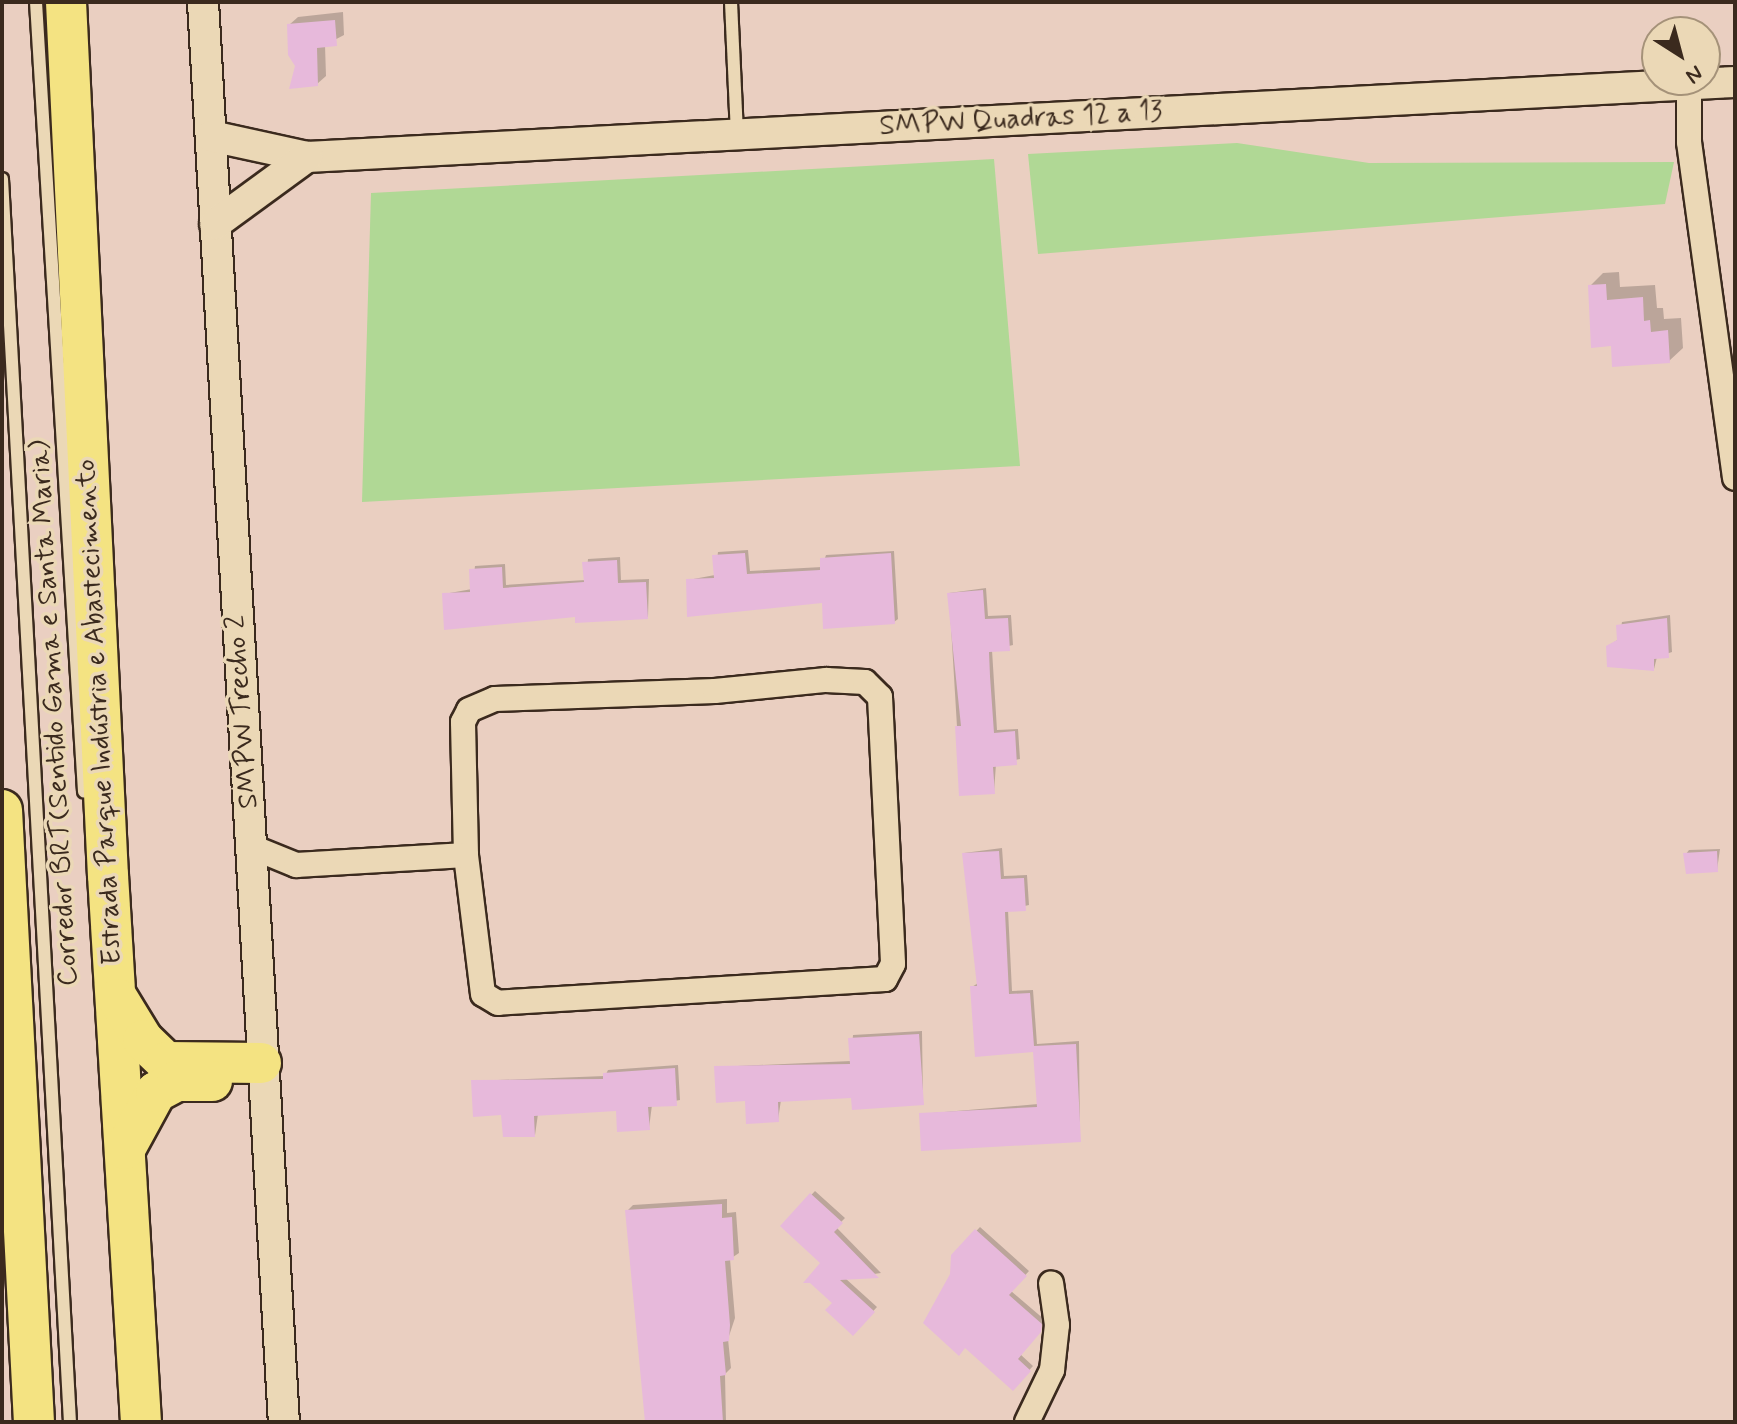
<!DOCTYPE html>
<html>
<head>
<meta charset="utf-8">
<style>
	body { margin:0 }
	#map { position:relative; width:1737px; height:1424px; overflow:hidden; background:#eacfc1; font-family:Mynerve,sans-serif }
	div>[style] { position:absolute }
	.green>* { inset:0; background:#b0d895 }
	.shadow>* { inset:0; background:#0003 }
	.building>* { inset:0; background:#e7b9db }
	.roads { filter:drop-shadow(2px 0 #3b2a1e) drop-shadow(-2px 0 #3b2a1e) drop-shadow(0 2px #3b2a1e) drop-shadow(0 -2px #3b2a1e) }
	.service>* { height:12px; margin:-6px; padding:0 6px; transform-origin:6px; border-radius:6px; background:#ebd8b6 }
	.minor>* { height:24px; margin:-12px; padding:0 12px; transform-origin:12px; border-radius:12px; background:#ebd8b6 }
	.tertiary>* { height:30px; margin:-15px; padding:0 15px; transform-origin:15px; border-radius:15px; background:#ebd8b6 }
	.trunk>* { height:40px; margin:-20px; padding:0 20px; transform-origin:20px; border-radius:20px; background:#f4e382 }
	span { translate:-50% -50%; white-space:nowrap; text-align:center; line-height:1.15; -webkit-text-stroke:7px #ebd8b6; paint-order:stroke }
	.street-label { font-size:28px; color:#3b2a1e }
	.frame { position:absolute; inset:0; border:4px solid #3b2a1e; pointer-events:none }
	.north { position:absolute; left:1641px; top:16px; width:80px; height:80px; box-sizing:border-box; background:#ebd8b6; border:2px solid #a59279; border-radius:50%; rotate:144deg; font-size:22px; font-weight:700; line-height:32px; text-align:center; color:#3b2a1e }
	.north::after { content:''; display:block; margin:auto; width:28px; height:36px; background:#3b2a1e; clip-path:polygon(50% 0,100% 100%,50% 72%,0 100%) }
</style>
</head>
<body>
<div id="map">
	<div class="green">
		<i style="clip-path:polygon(1237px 143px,1369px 163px,1674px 162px,1665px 204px,1038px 254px,1028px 154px)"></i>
		<i style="clip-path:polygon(994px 159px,1020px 466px,362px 502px,371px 193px)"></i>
	</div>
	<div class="shadow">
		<i style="clip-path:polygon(343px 12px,344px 35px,325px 45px,326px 76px,317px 84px,297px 65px,289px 25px,298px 17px)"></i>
		<i style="clip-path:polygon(1619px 272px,1620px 287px,1655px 285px,1657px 308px,1663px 308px,1664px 319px,1681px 318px,1683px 348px,1669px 361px,1613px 344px,1590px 286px,1603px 273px)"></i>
		<i style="clip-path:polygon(748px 550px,750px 571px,822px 567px,826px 555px,894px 551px,898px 619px,894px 622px,824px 601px,688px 580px,715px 575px,718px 552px)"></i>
		<i style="clip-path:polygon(620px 557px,621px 580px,649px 579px,648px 617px,577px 615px,444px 594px,472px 589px,475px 566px,505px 564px,506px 585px,534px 583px,586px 580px,588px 559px)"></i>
		<i style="clip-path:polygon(986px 588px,988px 616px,1011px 615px,1013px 645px,992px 650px,997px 730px,1018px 729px,1020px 759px,996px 764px,994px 792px,957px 727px,949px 593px)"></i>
		<i style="clip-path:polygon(1670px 615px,1672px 652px,1657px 657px,1654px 669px,1608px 646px,1619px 639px,1622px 622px)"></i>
		<i style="clip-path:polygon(1002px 848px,1004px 876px,1027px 875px,1029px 905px,1008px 910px,1012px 991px,1033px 990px,1037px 1044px,1079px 1041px,1080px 1140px,921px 1114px,1038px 1104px,1035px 1050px,972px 987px,978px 983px,964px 853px)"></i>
		<i style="clip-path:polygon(1720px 849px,1717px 870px,1686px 854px,1689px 850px)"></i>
		<i style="clip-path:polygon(922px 1031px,923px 1103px,853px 1096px,781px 1100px,778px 1120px,747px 1099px,716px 1067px,851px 1061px,853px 1035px)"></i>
		<i style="clip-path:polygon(678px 1065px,680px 1100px,652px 1105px,649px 1128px,617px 1109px,538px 1114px,535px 1135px,503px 1113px,473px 1081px,605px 1076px,608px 1070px)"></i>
		<i style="clip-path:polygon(815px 1191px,845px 1218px,836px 1227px,881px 1273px,845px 1278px,877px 1307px,853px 1333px,835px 1303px,823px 1263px,783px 1225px)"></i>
		<i style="clip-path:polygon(727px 1199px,727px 1213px,736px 1212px,739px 1253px,730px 1259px,735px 1318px,728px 1339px,731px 1368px,725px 1374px,726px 1422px,646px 1422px,627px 1211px,633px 1205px)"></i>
		<i style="clip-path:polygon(980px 1227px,1029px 1271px,1011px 1291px,1045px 1320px,1020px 1354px,1033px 1366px,1013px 1388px,952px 1274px,953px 1256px)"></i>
	</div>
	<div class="building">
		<i style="clip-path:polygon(335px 20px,337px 46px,317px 48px,318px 86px,289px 89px,295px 66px,288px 55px,287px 24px)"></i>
		<i style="clip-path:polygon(1606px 284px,1607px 300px,1643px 297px,1644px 321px,1650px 320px,1651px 332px,1668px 330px,1670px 363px,1612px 367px,1611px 346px,1591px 348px,1588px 285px)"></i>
		<i style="clip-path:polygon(745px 553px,747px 574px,820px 570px,820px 558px,891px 553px,895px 624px,823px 629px,822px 603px,687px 617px,686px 579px,714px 578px,712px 555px)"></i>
		<i style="clip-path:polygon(617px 560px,618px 583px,646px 582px,648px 619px,575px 623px,575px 617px,444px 630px,442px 593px,470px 592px,469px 569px,502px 567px,503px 588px,529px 586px,584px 582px,582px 562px)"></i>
		<i style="clip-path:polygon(983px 590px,985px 619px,1008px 618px,1010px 651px,989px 652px,990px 676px,994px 733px,1015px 731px,1017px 765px,993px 767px,995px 794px,959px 796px,955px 726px,961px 726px,947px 593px)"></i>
		<i style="clip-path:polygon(1667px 618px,1669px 658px,1654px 659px,1654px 671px,1607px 667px,1606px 646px,1617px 640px,1616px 625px)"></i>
		<i style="clip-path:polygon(999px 851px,1001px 879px,1024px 878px,1026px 911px,1005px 912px,1009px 994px,1030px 993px,1034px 1046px,1076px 1044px,1081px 1142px,921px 1151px,919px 1113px,1037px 1107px,1033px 1052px,975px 1057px,970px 986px,977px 986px,962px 853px)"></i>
		<i style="clip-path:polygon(1717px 851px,1718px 872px,1686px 874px,1683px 853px)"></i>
		<i style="clip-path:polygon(919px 1034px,924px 1105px,852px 1110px,851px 1098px,778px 1102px,779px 1122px,746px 1124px,745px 1101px,716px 1103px,714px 1066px,850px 1064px,848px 1038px)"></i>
		<i style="clip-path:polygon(675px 1068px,677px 1106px,648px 1107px,650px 1130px,617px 1132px,616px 1111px,534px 1116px,535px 1137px,503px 1137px,501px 1115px,473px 1117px,471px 1080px,603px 1079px,603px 1073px)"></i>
		<i style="clip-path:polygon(810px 1193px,843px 1223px,834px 1232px,879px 1278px,840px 1280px,875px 1312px,853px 1336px,825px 1310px,832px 1303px,810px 1283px,803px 1283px,820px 1263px,780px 1226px)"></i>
		<i style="clip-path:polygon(722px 1204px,722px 1218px,732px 1217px,734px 1260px,725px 1261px,730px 1325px,729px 1341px,723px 1342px,726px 1375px,720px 1376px,723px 1422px,645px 1422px,625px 1210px)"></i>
		<i style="clip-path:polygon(975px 1229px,1027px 1276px,1009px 1295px,1042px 1324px,1041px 1332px,1018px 1359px,1031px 1371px,1013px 1391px,965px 1348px,959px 1356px,923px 1323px,950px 1274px,951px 1255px)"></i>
	</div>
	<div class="roads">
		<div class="service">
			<i style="left:36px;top:2px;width:791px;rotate:86.52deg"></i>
			<i style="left:731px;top:2px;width:133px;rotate:87.4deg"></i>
			<i style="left:2px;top:179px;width:1245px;rotate:86.87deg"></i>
		</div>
		<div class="minor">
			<i style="left:1689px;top:85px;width:57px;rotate:90deg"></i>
			<i style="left:1689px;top:142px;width:339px;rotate:82.2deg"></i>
			<i style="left:826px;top:680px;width:39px;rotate:3deg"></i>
			<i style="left:865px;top:682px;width:21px;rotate:45deg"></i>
			<i style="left:880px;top:697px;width:267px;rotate:87.2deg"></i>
			<i style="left:893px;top:964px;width:17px;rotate:118deg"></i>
			<i style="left:885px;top:979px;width:388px;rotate:176.5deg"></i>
			<i style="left:498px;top:1003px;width:17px;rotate:-149deg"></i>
			<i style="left:483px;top:994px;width:140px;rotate:-97deg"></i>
			<i style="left:466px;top:855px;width:133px;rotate:-91.3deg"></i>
			<i style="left:463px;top:722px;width:13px;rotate:-63deg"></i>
			<i style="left:469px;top:710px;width:28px;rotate:-23deg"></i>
			<i style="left:495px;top:699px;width:220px;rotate:-2.1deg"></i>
			<i style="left:715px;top:691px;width:112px;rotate:-5.7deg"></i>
			<i style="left:252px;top:847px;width:48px;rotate:22.2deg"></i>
			<i style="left:296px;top:865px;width:170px;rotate:-3.4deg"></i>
			<i style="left:1027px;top:1422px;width:58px;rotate:-64.3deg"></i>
			<i style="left:1052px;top:1370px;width:45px;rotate:-83.7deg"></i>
			<i style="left:1057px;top:1325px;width:42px;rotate:-98.1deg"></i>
		</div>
		<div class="tertiary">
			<i style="left:203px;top:2px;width:1422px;rotate:86.74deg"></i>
			<i style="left:211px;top:136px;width:98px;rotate:12.3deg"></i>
			<i style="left:307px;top:157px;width:1430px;rotate:-3.01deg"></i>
			<i style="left:215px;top:224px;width:114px;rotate:-36.1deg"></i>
		</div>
		<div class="trunk">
			<i style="left:66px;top:2px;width:874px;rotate:87.25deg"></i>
			<i style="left:108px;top:875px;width:548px;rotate:86.55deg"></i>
			<i style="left:2px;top:810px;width:613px;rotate:87.01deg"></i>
			<i style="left:118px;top:999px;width:48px;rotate:58.6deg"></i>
			<i style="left:143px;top:1040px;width:32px;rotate:44deg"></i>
			<i style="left:166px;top:1062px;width:95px;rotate:0.6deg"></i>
			<i style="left:125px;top:1149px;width:65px;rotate:-61.5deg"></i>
			<i style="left:156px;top:1092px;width:24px;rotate:-28deg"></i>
			<i style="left:177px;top:1081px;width:35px"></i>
		</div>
	</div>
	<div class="street-label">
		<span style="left:1021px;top:120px;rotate:-3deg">SMPW Quadras 12 a 13</span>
		<span style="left:100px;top:712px;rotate:-93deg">Estrada Parque Indústria e Abastecimento</span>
		<span style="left:243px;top:712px;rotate:-94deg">SMPW Trecho 2</span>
		<span style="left:55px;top:713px;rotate:-93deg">Corredor BRT(Sentido Gama e Santa Maria)</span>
	</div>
	<div class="frame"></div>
	<div class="north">N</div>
</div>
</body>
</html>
